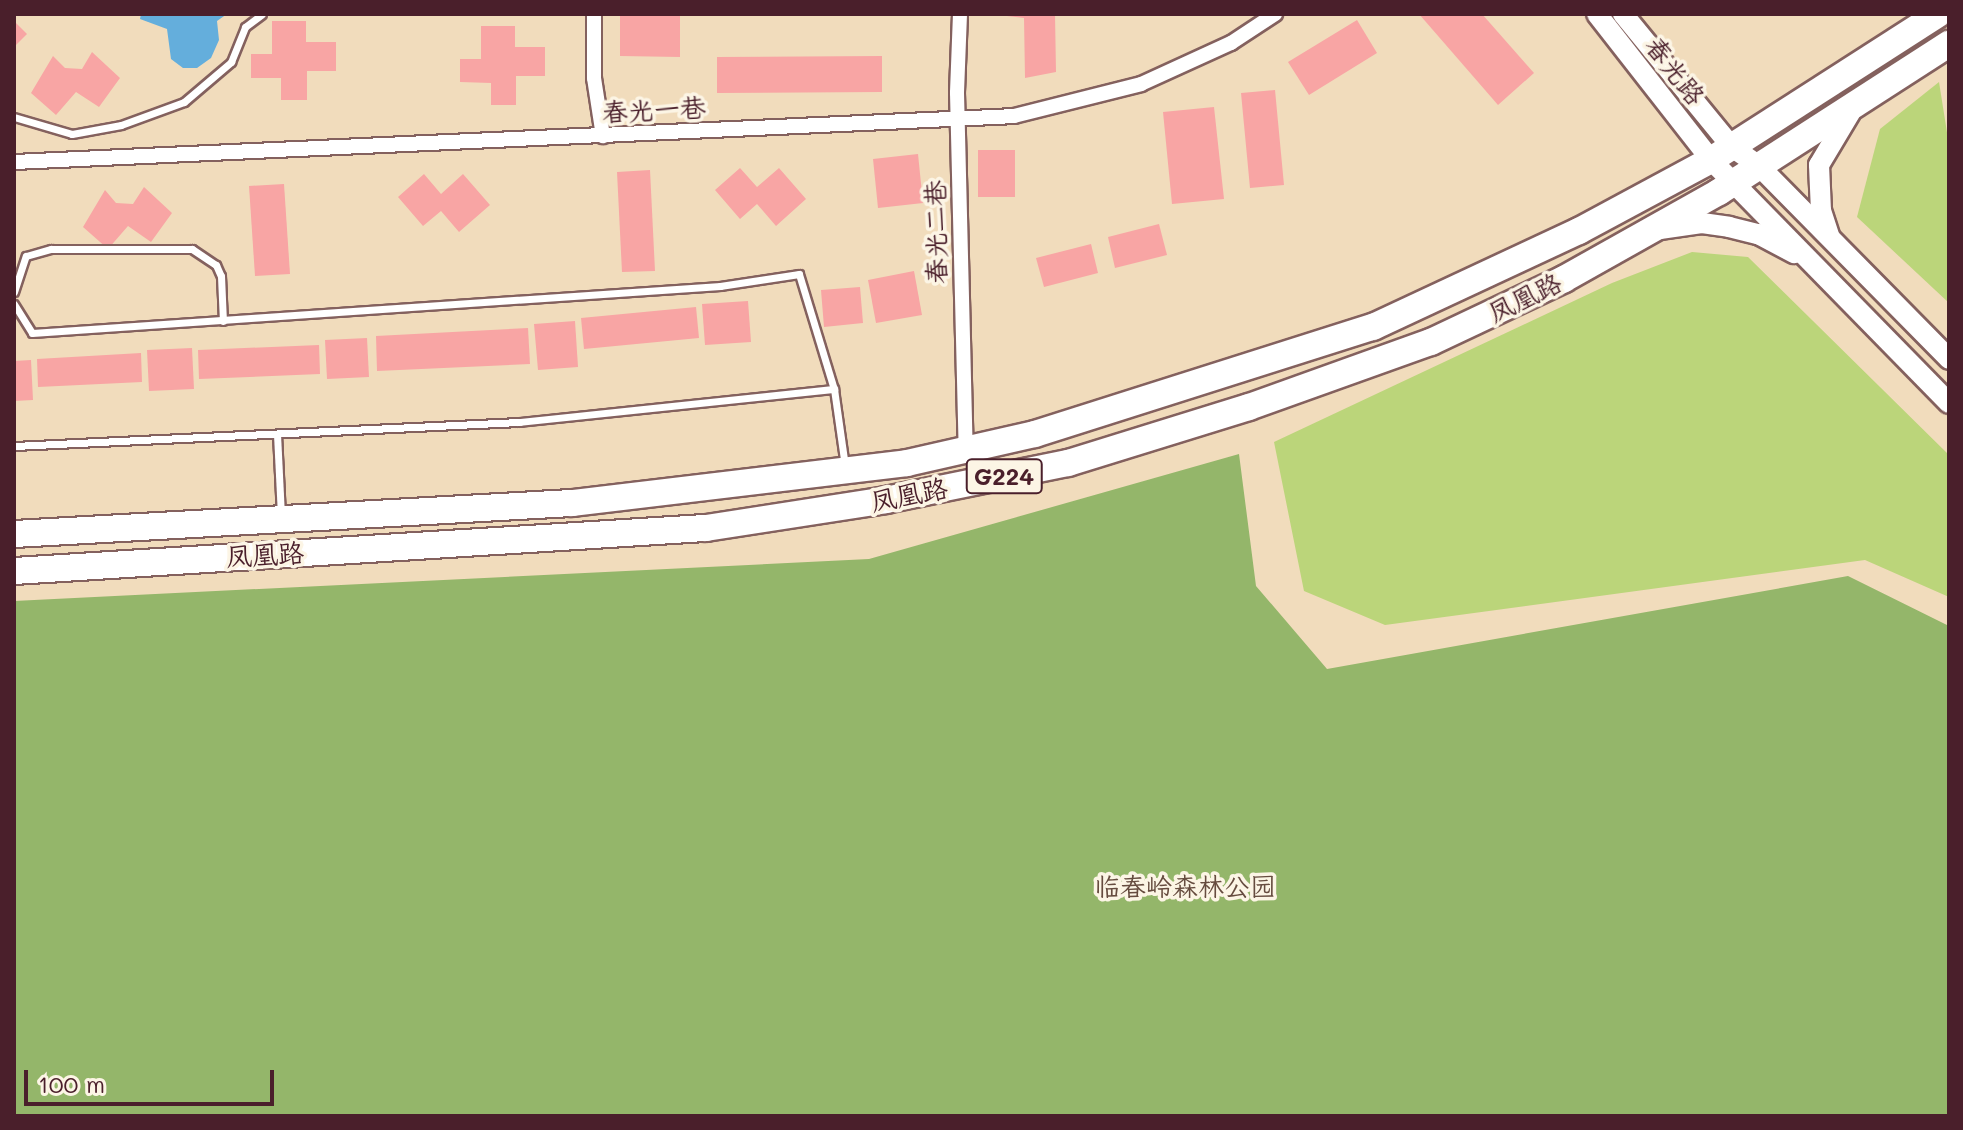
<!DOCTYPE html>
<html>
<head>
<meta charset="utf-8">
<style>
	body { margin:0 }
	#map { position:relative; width:1963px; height:1130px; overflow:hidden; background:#f1dcbc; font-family:Mali,"LXGW WenKai TC",sans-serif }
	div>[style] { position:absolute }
	.green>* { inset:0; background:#bbd57a }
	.forest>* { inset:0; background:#94b66a }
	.water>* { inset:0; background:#64aedc }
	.building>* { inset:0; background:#f8a5a4 }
	.roads { filter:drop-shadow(2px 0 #84615e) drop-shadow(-2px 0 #84615e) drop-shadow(0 2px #84615e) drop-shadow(0 -2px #84615e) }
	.lane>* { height:7px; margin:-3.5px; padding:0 3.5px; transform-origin:3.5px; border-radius:3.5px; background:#fff }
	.street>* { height:14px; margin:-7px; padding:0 7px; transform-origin:7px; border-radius:7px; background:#fff }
	.secondary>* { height:20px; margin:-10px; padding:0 10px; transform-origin:10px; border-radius:10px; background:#fff }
	.highway>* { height:26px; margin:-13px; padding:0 13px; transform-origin:13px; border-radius:13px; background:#fff }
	span { translate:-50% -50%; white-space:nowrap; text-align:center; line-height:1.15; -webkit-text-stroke:7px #fcf5e5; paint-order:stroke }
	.shield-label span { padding:2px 6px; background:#fcf5e5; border:2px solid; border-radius:6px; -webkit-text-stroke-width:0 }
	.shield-label { font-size:24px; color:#4a1f2b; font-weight:700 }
	.street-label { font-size:26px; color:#4a1f2b }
	.park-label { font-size:26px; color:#664c3f }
	.frame { position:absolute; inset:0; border:16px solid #4a1f2b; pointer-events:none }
	.scale { position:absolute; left:24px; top:1070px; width:250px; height:36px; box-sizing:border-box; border:4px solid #4a1f2b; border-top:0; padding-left:10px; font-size:24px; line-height:28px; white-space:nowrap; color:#4a1f2b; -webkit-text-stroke:6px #fcf5e5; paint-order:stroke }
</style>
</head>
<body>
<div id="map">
	<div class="green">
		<i style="clip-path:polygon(1939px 82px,1949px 145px,1949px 303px,1857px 217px,1880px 129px)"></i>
		<i style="clip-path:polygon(1692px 252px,1748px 257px,1949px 455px,1949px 597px,1865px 560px,1385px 625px,1304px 591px,1274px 442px,1612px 283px)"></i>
	</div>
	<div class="forest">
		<i style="clip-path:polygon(1239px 454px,1256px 586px,1327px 669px,1848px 576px,1949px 626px,1949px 1116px,14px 1116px,14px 601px,869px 559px)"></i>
	</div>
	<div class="water">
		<i style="clip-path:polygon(141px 14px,227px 14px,217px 21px,219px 40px,211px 58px,197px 68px,183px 68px,171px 59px,167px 29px,140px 19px)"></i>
	</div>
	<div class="building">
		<i style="clip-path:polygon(620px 14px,680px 14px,680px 57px,620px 56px)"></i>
		<i style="clip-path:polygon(989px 14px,1055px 14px,1056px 72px,1025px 78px,1024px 18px)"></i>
		<i style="clip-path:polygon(1419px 14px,1482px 14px,1534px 73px,1498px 105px)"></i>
		<i style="clip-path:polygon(1357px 20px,1377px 53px,1309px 95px,1288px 62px)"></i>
		<i style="clip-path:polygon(14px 21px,27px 34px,14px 47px)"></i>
		<i style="clip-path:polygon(272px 21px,306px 21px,306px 42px,336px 42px,336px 71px,307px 71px,307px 100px,281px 100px,281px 78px,251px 78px,251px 54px,272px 54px)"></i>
		<i style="clip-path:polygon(481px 26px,515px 26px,515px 47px,545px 47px,545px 76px,516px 76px,516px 105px,491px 105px,491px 83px,460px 82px,460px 59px,481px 59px)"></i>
		<i style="clip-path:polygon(92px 52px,120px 78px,99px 107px,76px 92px,56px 115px,31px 93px,53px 56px,65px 68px,82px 69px)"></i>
		<i style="clip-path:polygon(882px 56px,882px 92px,717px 93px,717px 57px)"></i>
		<i style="clip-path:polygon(1275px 90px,1284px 185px,1250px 188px,1241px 93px)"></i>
		<i style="clip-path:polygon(1214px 107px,1224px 199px,1172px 204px,1163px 112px)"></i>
		<i style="clip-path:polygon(978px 150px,1015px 150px,1015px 197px,978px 197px)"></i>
		<i style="clip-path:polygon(918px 154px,923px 203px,878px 208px,873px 159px)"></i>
		<i style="clip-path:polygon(740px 168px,757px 187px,779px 168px,806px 199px,776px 226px,757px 204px,740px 219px,715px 190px)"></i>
		<i style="clip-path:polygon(650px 170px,655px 271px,622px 272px,617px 172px)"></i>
		<i style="clip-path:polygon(424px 174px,441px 194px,463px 174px,490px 205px,459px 232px,441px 211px,423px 226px,398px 197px)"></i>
		<i style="clip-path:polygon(284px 184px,290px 274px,255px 276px,249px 186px)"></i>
		<i style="clip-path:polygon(144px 187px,172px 213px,151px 242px,128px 226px,108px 249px,83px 227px,105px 190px,116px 203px,133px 204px)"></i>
		<i style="clip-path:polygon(1159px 224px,1167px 255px,1115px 268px,1108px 237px)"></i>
		<i style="clip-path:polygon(1091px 244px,1098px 273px,1044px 287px,1036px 258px)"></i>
		<i style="clip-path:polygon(914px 271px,922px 315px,876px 323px,868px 280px)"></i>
		<i style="clip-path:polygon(860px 287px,863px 323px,824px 327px,821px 290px)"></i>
		<i style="clip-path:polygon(748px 301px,751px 342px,705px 345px,702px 304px)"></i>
		<i style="clip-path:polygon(696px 307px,699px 338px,584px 349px,581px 318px)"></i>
		<i style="clip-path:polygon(575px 321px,578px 367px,538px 370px,534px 324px)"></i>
		<i style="clip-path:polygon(528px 328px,530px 364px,377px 371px,376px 336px)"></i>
		<i style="clip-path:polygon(367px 338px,369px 377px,327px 379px,325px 340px)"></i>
		<i style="clip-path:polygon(319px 345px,320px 374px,199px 379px,198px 350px)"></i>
		<i style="clip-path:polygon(192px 348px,194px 389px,149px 391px,147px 350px)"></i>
		<i style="clip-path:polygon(141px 353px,142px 382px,38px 387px,37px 359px)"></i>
		<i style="clip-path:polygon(31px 360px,33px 400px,14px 401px,14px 361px)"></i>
	</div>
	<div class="roads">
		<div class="lane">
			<i style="left:14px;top:117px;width:60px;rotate:16.3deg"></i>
			<i style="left:72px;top:134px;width:50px;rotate:-10.4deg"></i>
			<i style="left:121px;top:125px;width:67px;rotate:-20.1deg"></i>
			<i style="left:184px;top:102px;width:62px;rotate:-40.4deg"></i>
			<i style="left:231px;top:62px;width:38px;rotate:-68deg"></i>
			<i style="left:245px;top:27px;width:21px;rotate:-37deg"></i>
			<i style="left:14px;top:292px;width:38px;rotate:-72deg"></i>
			<i style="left:26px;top:256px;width:26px;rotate:-16deg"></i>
			<i style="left:51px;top:249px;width:141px"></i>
			<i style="left:192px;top:249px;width:29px;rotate:34deg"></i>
			<i style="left:216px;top:265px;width:12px;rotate:66deg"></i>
			<i style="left:221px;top:276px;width:45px;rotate:87.5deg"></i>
			<i style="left:14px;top:304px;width:34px;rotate:58deg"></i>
			<i style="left:32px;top:333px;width:690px;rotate:-3.91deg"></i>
			<i style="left:720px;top:286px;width:80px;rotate:-8.6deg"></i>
			<i style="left:799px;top:274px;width:120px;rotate:73.1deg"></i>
			<i style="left:277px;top:434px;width:81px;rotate:87.2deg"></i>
			<i style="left:14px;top:446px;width:506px;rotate:-2.72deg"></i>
			<i style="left:519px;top:422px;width:317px;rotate:-6deg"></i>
			<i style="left:834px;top:389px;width:78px;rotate:81.9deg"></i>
		</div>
		<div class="street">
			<i style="left:594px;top:14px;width:64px;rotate:90deg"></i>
			<i style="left:594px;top:78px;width:59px;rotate:81.2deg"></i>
			<i style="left:960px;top:14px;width:79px;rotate:92.2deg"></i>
			<i style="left:957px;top:93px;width:357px;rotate:88.6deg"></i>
			<i style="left:14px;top:162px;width:1001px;rotate:-2.63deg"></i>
			<i style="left:1014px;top:116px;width:131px;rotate:-14.1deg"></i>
			<i style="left:1141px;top:84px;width:99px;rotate:-24.5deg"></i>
			<i style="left:1231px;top:43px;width:53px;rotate:-33.4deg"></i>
		</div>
		<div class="secondary">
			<i style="left:1597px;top:14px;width:185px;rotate:52deg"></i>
			<i style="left:1711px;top:160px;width:340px;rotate:45.6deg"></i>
			<i style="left:1623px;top:14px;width:172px;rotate:50.7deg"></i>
			<i style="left:1732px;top:147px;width:33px;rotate:35deg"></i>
			<i style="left:1759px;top:166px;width:271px;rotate:45.4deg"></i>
			<i style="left:1660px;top:229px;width:42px;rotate:-8.1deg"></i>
			<i style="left:1702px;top:223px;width:27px;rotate:8deg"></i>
			<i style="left:1729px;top:227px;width:30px;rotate:14deg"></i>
			<i style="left:1758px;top:234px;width:41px;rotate:27.8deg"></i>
			<i style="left:1829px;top:235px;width:25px;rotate:-108deg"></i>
			<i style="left:1821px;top:211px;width:46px;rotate:-92.5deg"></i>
			<i style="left:1819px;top:165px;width:61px;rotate:-59.2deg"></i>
		</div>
		<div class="highway">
			<i style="left:14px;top:534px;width:559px;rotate:-3.18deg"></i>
			<i style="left:572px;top:503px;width:337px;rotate:-6.8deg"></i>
			<i style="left:907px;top:463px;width:131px;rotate:-12.8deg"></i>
			<i style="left:1035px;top:434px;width:355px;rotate:-17.6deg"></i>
			<i style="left:1373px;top:327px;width:227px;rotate:-25deg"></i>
			<i style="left:1579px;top:231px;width:150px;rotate:-28.3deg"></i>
			<i style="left:1711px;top:160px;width:270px;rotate:-32.7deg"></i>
			<i style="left:14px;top:571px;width:693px;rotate:-3.56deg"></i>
			<i style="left:706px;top:528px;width:182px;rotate:-8.8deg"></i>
			<i style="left:886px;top:500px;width:186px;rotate:-11.5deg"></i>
			<i style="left:1068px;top:463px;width:189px;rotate:-17.2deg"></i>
			<i style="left:1249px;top:407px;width:193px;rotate:-19.7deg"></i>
			<i style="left:1431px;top:342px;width:147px;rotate:-25.3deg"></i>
			<i style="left:1564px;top:279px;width:178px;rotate:-29.3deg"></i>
			<i style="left:1719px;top:192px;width:274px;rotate:-32.8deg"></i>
		</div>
	</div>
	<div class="shield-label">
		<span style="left:1004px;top:476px">G224</span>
	</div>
	<div class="street-label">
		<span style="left:1675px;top:71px;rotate:52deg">春光路</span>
		<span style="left:654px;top:110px;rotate:-3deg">春光一巷</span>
		<span style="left:936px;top:232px;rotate:-91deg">春光二巷</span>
		<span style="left:1525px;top:298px;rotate:-26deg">凤凰路</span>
		<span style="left:909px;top:495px;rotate:-11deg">凤凰路</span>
		<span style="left:265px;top:555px;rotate:-3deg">凤凰路</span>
	</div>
	<div class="park-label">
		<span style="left:1185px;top:887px">临春岭森林公园</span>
	</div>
	<div class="frame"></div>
	<div class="scale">100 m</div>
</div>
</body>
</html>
